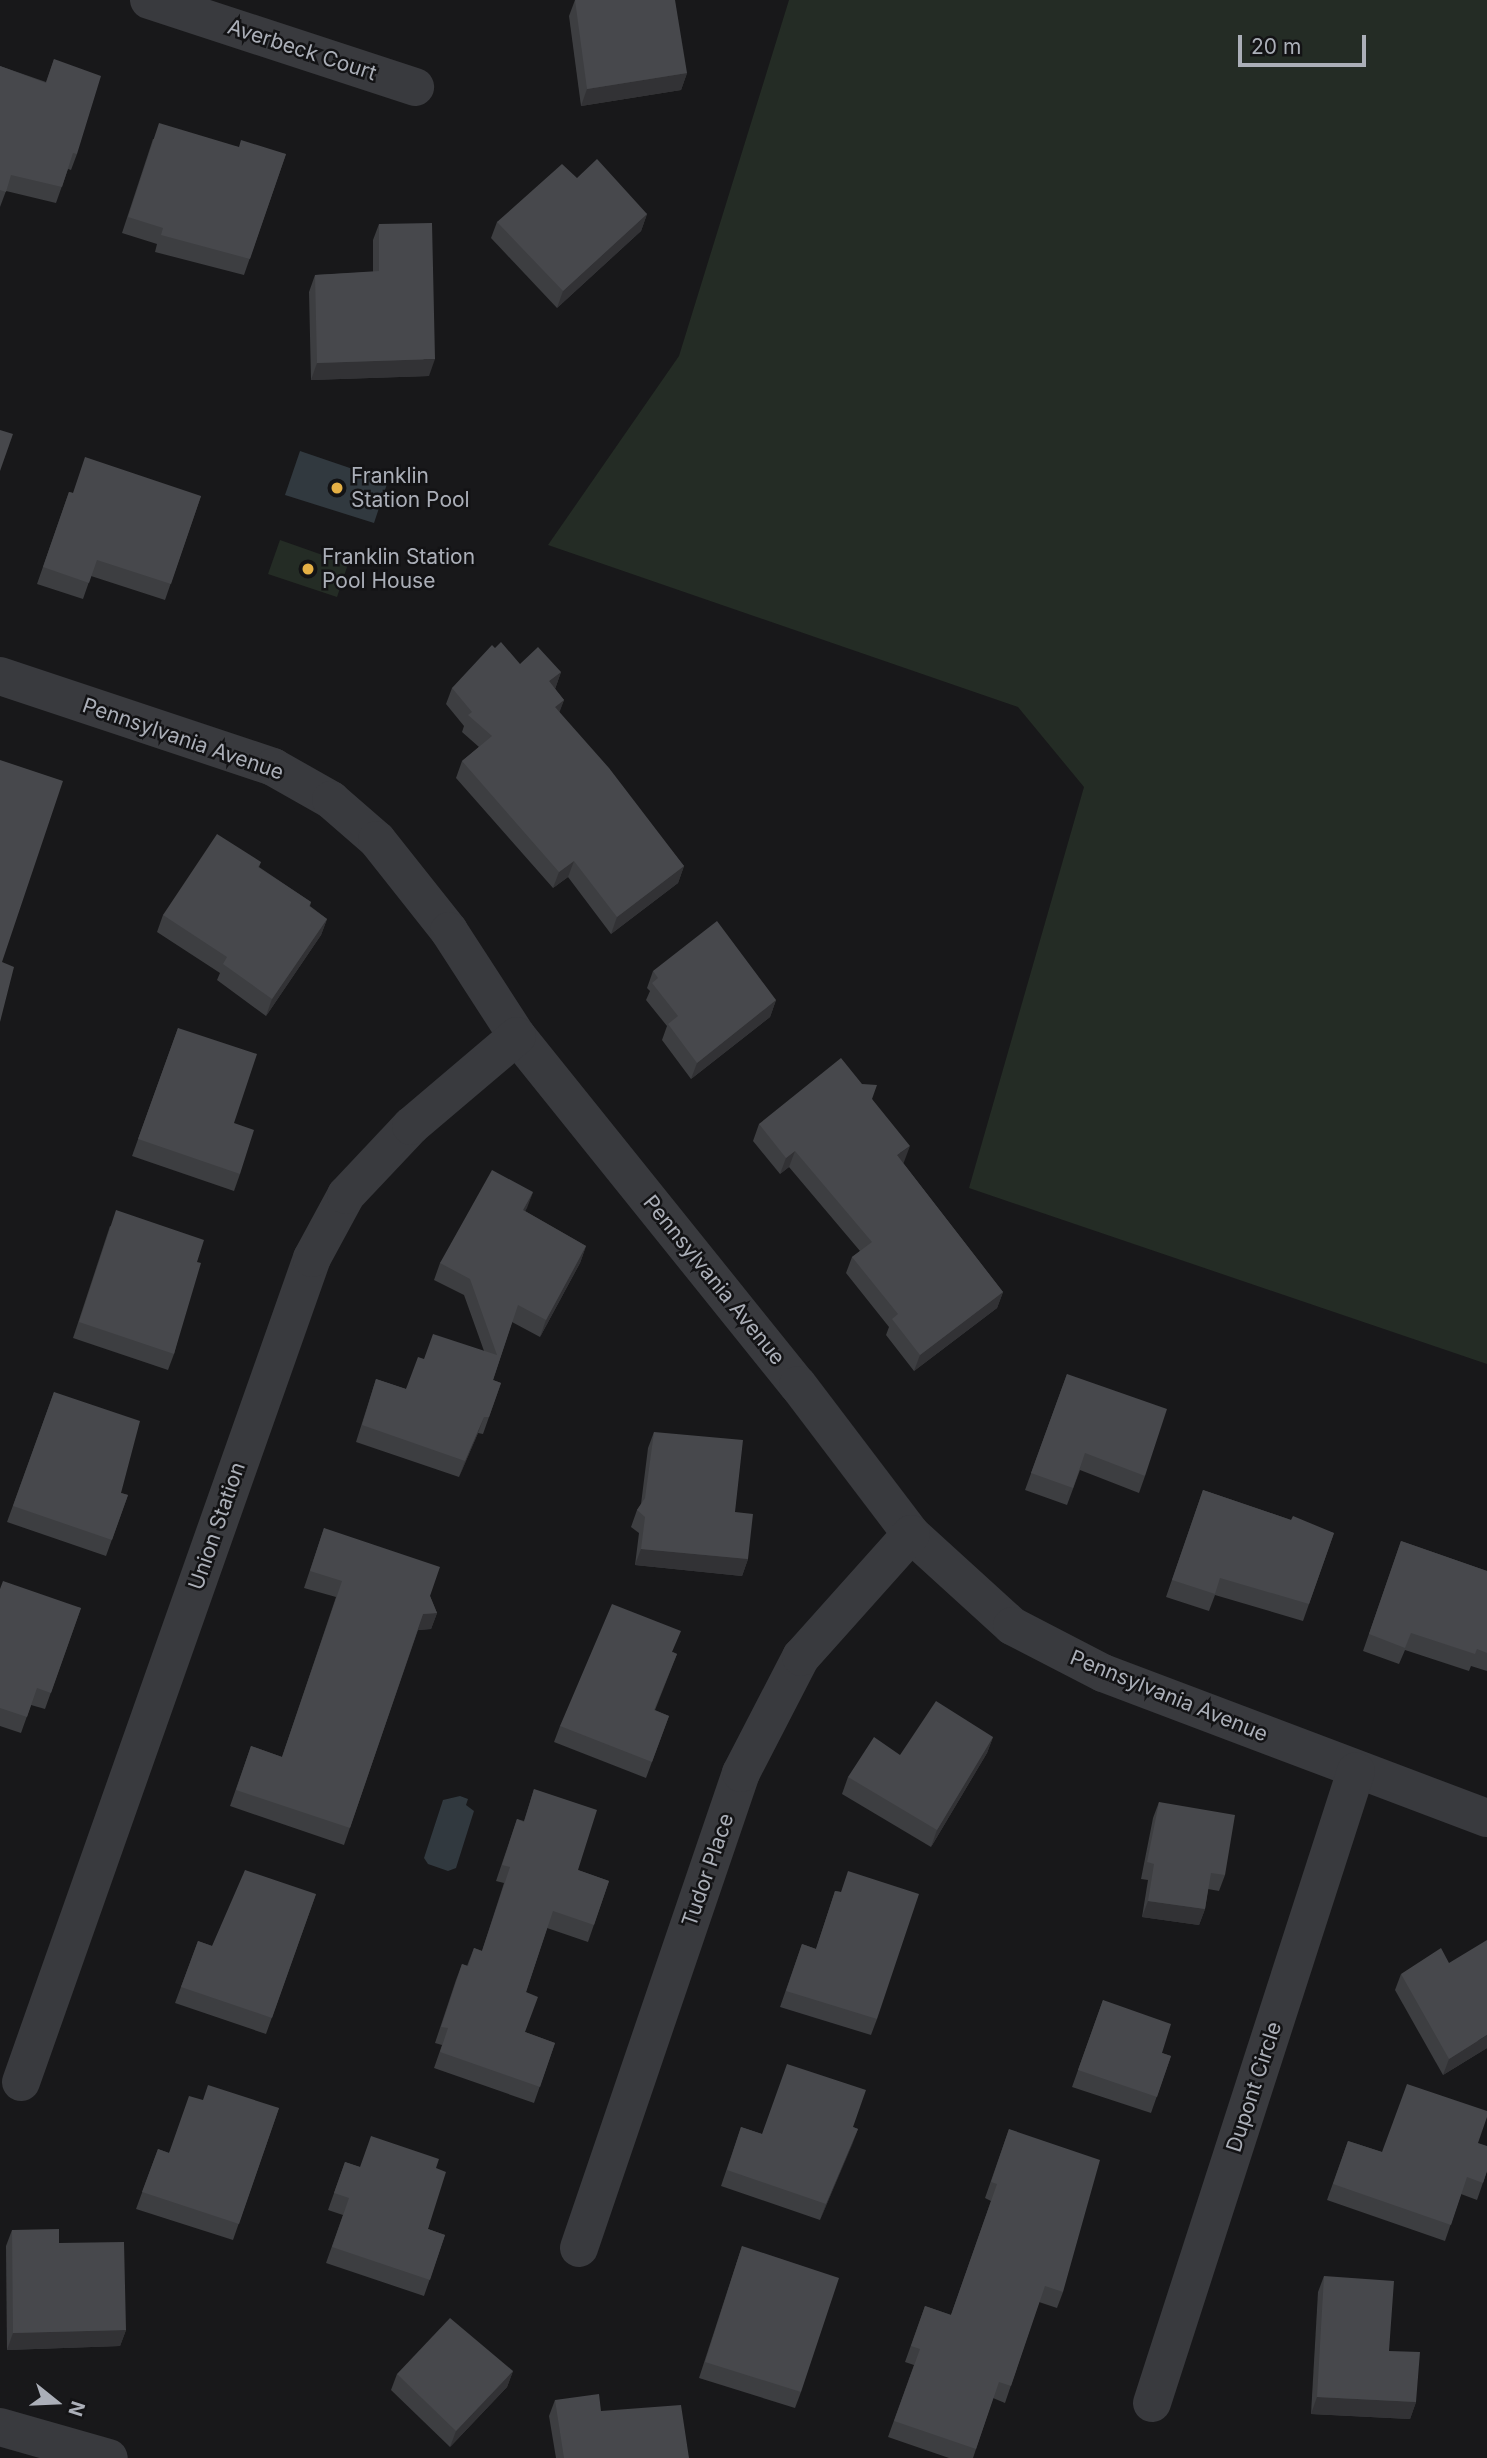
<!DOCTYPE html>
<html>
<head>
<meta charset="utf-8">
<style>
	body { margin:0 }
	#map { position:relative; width:1487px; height:2458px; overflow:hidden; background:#18181a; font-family:Inter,sans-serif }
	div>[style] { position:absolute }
	.green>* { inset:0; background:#242c25 }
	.water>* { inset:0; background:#31393f }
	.minor>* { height:38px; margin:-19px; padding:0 19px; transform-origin:19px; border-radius:19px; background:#393a3e }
	.wall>* { inset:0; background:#3d3e41 }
	.shaded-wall>* { inset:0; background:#323235 }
	.building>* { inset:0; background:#47484c }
	.dots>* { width:19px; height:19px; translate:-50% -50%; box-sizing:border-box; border:4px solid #131315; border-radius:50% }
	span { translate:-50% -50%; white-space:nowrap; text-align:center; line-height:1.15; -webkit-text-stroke:5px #131315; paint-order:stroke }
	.street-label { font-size:21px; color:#abafb8 }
	.poi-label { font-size:21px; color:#abafb8 }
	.left { translate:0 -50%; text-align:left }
	.north { position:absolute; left:21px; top:2367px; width:70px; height:70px; -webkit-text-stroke:5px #131315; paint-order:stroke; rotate:108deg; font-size:19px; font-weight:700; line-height:28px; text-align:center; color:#abafb8 }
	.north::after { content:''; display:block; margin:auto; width:24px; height:32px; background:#abafb8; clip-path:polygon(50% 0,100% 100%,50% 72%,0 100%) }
	.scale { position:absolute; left:1238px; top:35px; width:128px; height:32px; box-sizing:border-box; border:4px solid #abafb8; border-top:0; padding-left:9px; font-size:21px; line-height:24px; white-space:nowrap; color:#abafb8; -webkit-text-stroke:5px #131315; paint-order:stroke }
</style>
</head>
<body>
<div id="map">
	<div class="green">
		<i style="clip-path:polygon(789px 0,1487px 0,1487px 1364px,969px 1188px,1084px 787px,1018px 707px,548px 545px,679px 356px)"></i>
		<i style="clip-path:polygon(280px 540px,348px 564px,337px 597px,268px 574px)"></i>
	</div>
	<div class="water">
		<i style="clip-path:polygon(300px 451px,388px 481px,374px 523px,285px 495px)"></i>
		<i style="clip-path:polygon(460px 1796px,468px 1799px,466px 1805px,474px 1811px,456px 1868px,448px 1871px,428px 1864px,424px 1858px,443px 1800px)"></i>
	</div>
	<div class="minor">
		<i style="left:149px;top:0;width:280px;rotate:18.1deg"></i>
		<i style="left:0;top:676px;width:288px;rotate:18.4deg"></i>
		<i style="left:273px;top:767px;width:67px;rotate:29.6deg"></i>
		<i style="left:331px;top:800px;width:61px;rotate:41deg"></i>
		<i style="left:377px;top:840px;width:116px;rotate:51.6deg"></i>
		<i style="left:449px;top:931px;width:125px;rotate:57.1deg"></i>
		<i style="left:517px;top:1036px;width:448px;rotate:51.2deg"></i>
		<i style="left:798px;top:1385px;width:187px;rotate:52.8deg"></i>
		<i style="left:911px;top:1534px;width:137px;rotate:42.3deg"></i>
		<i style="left:1012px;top:1626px;width:102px;rotate:27.3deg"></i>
		<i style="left:1103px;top:1673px;width:410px;rotate:20.7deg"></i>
		<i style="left:21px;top:2082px;width:874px;rotate:-70.55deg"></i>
		<i style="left:312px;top:1258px;width:72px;rotate:-61.6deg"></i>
		<i style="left:346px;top:1195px;width:95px;rotate:-46.7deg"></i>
		<i style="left:411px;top:1126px;width:139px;rotate:-40.3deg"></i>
		<i style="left:579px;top:2248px;width:502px;rotate:-71.17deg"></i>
		<i style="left:741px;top:1773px;width:131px;rotate:-62.7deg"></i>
		<i style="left:801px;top:1657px;width:165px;rotate:-48.2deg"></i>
		<i style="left:1152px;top:2403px;width:664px;rotate:-72.11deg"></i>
		<i style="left:0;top:2427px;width:113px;rotate:15.9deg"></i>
	</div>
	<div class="wall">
		<i style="clip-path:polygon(575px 0,687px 73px,681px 90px,581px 106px,569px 16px)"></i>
		<i style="clip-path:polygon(54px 59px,77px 154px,71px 170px,68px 169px,56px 203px,6px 191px,0 207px,0 66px,46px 82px)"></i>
		<i style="clip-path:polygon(153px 139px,239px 147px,286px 154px,244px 275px,155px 252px,157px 244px,122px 233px)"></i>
		<i style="clip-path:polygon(577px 178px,647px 214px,641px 231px,557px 308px,491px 238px,497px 222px)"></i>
		<i style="clip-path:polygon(379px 224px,429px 376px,311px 380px,309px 292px,315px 275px,373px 272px,373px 240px)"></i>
		<i style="clip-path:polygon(69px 492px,73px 493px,201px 496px,165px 600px,91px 576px,83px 599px,37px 584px)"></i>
		<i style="clip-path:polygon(520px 664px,561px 672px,555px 689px,564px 700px,559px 712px,684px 866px,678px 883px,611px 934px,568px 877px,553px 888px,456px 778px,462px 761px,479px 747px,462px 732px,464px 726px,446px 704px,452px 688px)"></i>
		<i style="clip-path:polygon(261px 862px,259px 867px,311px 902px,310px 906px,327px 919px,321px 935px,266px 1016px,217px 980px,220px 973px,157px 932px,163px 915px)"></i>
		<i style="clip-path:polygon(653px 971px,776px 1000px,770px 1017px,691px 1079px,662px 1040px,667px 1026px,646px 1000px,650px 991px,647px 988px)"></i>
		<i style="clip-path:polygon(178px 1028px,234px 1123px,240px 1174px,234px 1191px,132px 1156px)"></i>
		<i style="clip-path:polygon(872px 1099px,904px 1162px,903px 1163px,1003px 1292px,997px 1308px,914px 1371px,886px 1335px,889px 1327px,846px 1273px,852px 1257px,860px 1251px,789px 1167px,780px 1174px,753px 1141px,759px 1124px)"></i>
		<i style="clip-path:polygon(533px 1192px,525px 1211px,586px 1246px,580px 1263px,540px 1337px,512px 1322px,493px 1380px,501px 1383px,483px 1434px,478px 1433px,459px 1477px,356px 1442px,376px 1379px,406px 1389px,424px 1359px,484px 1351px,464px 1295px,434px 1280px,440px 1263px)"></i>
		<i style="clip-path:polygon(110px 1226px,197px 1262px,174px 1354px,168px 1370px,73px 1338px)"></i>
		<i style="clip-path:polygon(1067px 1374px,1145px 1476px,1139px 1493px,1080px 1470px,1067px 1505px,1025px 1490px)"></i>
		<i style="clip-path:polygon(54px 1392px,121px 1493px,128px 1495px,106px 1556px,7px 1522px)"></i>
		<i style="clip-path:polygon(654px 1432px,735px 1512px,748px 1559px,742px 1576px,635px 1565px,639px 1533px,631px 1527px,637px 1510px,641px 1504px,648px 1448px)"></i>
		<i style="clip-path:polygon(1203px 1490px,1291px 1520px,1334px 1533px,1303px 1621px,1215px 1595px,1209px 1611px,1166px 1597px)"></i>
		<i style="clip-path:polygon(324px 1528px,430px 1596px,437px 1613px,431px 1629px,418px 1630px,344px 1845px,230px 1806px,251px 1746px,282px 1757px,336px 1597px,304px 1588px)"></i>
		<i style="clip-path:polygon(1401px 1541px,1487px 1571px,1487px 1671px,1471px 1666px,1469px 1671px,1405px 1650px,1399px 1664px,1363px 1651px)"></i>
		<i style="clip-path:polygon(0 1589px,81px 1608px,45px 1709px,31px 1705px,21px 1733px,0 1726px)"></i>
		<i style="clip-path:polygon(673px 1652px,677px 1654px,655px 1710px,669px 1716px,646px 1778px,554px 1742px,560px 1726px)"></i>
		<i style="clip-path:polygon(993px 1737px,987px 1753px,931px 1847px,842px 1794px,848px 1777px,900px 1755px)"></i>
		<i style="clip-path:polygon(534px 1789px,578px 1870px,609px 1881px,588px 1942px,547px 1928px,526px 1992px,525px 2032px,555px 2043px,534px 2103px,434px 2068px,442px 2045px,435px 2043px,456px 1980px,462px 1964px,467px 1966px,474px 1948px,482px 1951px,504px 1883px,496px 1881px,517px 1819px,524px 1821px)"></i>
		<i style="clip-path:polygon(1159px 1802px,1225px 1875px,1219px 1891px,1208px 1889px,1205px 1909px,1199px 1925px,1142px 1917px,1148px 1880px,1141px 1879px,1153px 1818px)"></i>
		<i style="clip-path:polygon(835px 1891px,841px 1892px,877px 2019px,871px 2035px,780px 2007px,802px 1944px,816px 1949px)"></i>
		<i style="clip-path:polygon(316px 1894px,266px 2034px,175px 2003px,198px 1941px,212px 1946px)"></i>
		<i style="clip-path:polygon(1401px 1974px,1487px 2048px,1443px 2075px,1395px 1990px)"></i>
		<i style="clip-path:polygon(1103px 2000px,1162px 2053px,1171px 2056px,1151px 2113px,1072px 2087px)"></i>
		<i style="clip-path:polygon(203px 2100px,279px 2108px,233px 2240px,136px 2209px,158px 2149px,169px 2153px)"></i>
		<i style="clip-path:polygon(741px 2127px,762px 2134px,853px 2127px,858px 2129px,820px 2220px,721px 2186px)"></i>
		<i style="clip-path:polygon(1009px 2129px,1063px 2292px,1057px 2308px,1039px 2302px,1005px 2403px,993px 2398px,973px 2458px,949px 2458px,888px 2437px,914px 2365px,905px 2362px,925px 2306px,951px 2315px,991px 2201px,985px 2198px)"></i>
		<i style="clip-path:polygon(1348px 2141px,1382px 2152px,1478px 2143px,1487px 2171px,1477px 2200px,1461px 2194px,1445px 2241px,1327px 2200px)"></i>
		<i style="clip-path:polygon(345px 2162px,360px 2167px,436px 2168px,428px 2229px,445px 2235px,424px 2296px,326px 2263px,343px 2215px,328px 2210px)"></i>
		<i style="clip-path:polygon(12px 2230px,59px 2243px,126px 2330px,120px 2346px,7px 2350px,6px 2246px)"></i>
		<i style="clip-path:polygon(742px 2246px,801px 2392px,795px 2408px,699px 2378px)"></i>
		<i style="clip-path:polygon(1324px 2276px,1416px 2402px,1410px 2419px,1311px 2414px,1318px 2292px)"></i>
		<i style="clip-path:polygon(513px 2371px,507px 2387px,450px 2447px,391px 2390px,397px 2374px)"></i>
		<i style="clip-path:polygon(555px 2400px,601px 2411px,689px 2458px,556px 2458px,549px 2416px)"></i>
	</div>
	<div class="shaded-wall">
		<i style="clip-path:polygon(687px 73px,681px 90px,581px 106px,587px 89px)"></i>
		<i style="clip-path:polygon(647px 214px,641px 231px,557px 308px,563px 291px)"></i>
		<i style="clip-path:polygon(435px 359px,429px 376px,311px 380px,317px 363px)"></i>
		<i style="clip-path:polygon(561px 672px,555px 689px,549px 681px)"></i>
		<i style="clip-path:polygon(564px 700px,558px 716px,555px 707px)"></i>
		<i style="clip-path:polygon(574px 861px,568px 877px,553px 888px,559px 872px)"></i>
		<i style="clip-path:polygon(684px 866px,678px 883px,611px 934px,617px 917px)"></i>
		<i style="clip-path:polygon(327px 919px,321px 935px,266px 1016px,272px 999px)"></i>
		<i style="clip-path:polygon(776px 1000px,770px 1017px,691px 1079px,697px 1063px)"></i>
		<i style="clip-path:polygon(910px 1146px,904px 1162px,892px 1172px,897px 1155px)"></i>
		<i style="clip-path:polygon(795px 1151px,789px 1167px,780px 1174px,786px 1158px)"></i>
		<i style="clip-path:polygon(533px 1192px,527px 1208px,517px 1226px,523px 1210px)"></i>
		<i style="clip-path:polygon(586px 1246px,580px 1263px,540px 1337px,546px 1320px)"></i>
		<i style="clip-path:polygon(1003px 1292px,997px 1308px,914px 1371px,920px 1355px)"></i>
		<i style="clip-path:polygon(484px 1417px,478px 1433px,459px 1477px,465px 1461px)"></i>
		<i style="clip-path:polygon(641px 1549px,748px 1559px,742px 1576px,635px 1565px)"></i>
		<i style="clip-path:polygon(437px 1613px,431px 1629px,417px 1630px,423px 1614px)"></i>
		<i style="clip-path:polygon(993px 1737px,987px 1753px,931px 1847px,937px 1830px)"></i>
		<i style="clip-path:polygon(1148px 1901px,1205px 1909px,1199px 1925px,1142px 1917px)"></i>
		<i style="clip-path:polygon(1487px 2035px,1487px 2048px,1443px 2075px,1449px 2059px)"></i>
		<i style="clip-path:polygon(858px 2129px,852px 2145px,820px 2220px,826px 2204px)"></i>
		<i style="clip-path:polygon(126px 2330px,120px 2346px,7px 2350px,13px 2333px)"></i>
		<i style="clip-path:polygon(513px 2371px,507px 2387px,450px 2447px,456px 2431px)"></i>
		<i style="clip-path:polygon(1317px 2397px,1416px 2402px,1410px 2419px,1311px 2414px)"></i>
	</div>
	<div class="building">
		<i style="clip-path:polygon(575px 0,675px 0,687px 73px,587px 89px)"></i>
		<i style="clip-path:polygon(54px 59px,101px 76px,77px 154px,73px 153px,62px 187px,11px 175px,6px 192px,0 190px,0 66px,46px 83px)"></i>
		<i style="clip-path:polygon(159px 123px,239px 147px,241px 140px,286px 154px,250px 259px,161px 235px,163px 228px,128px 217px)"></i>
		<i style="clip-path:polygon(597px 159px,647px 214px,563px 291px,497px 222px,562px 164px,577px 178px)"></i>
		<i style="clip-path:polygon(432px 223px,435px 359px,317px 363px,315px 275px,379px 271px,379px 224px)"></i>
		<i style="clip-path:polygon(0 430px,13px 434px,0 471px)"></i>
		<i style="clip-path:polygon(85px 457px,201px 496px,171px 584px,97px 560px,89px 583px,43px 567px,69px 492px,73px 493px)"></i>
		<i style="clip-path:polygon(501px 642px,520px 664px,538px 647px,561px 672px,549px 681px,564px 700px,555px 707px,609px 768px,684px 866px,617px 917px,574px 861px,559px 872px,462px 761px,492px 736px,468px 715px,472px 712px,452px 688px,492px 645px,495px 648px)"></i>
		<i style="clip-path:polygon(0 760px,63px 781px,2px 962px,14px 967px,0 1022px)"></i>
		<i style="clip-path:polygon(217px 834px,261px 862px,258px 867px,311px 902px,309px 906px,327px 919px,272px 999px,223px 964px,227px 957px,163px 915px)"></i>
		<i style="clip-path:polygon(717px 921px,776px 1000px,697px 1063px,668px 1024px,678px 1016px,652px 983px,658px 978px,653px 971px)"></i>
		<i style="clip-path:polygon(178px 1028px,257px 1054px,234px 1123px,254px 1130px,240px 1174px,138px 1139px)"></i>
		<i style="clip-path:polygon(841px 1058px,862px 1084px,877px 1085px,872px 1099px,910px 1146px,897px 1155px,1003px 1292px,920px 1355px,892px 1319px,898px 1314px,852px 1257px,872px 1242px,795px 1151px,786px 1158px,759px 1124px)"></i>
		<i style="clip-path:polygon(492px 1170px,533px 1192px,523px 1210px,586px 1246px,546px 1320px,518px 1305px,493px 1380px,501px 1383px,489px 1417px,484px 1417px,465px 1461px,362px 1425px,376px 1379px,406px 1389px,418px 1357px,424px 1359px,433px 1334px,497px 1355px,470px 1279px,440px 1263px)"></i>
		<i style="clip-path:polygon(116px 1210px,204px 1240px,197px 1262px,201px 1263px,174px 1354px,79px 1322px)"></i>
		<i style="clip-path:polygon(1067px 1374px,1167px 1409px,1145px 1476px,1085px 1453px,1073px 1488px,1031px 1473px)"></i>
		<i style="clip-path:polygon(54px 1392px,140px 1421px,121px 1493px,128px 1495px,112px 1540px,13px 1506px)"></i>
		<i style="clip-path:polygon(654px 1432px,743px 1440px,735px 1512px,753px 1514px,748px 1559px,641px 1549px,645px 1517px,637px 1510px,645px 1498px)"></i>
		<i style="clip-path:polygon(1203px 1490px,1291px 1520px,1293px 1516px,1334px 1533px,1309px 1604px,1220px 1578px,1215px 1594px,1172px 1580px)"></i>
		<i style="clip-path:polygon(324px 1528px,440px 1567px,430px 1596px,437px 1613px,423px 1614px,350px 1828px,236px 1790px,251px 1746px,282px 1757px,342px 1581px,310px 1571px)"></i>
		<i style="clip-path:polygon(1401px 1541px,1487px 1571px,1487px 1653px,1477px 1649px,1475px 1654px,1411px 1633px,1405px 1648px,1369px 1634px)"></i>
		<i style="clip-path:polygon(3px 1581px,81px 1608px,51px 1693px,37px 1688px,27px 1717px,0 1708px,0 1589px)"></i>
		<i style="clip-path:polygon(612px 1604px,681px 1631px,672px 1652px,677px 1654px,654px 1710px,669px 1716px,652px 1762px,560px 1726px)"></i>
		<i style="clip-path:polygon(936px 1701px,993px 1737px,937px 1830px,848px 1777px,874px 1737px,900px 1755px)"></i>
		<i style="clip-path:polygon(534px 1789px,597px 1810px,578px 1870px,609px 1881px,594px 1925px,553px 1911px,526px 1992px,538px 1997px,525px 2032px,555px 2043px,540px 2087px,440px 2052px,448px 2028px,441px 2027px,462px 1964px,468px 1966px,474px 1948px,482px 1951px,510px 1867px,502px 1865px,517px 1819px,524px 1822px)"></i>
		<i style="clip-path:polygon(1159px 1802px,1235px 1815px,1225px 1875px,1211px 1873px,1205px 1909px,1148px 1901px,1154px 1864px,1147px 1862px)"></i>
		<i style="clip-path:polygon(245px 1870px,316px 1894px,272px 2018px,181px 1987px,198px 1941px,212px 1946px)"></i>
		<i style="clip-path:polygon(848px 1871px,919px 1894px,877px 2019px,786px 1991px,802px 1944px,816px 1949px,835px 1891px,841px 1892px)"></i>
		<i style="clip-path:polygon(1487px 1940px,1487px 2035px,1449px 2059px,1401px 1974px,1441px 1948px,1449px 1963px)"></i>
		<i style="clip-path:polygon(1103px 2000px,1171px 2024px,1162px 2053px,1171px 2056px,1157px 2097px,1078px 2070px)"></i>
		<i style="clip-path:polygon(787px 2064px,866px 2090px,853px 2127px,858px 2129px,826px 2204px,727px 2170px,741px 2127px,762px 2134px)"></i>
		<i style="clip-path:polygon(1407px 2084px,1487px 2111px,1487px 2117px,1478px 2143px,1487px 2146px,1487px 2171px,1483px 2183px,1467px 2177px,1451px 2225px,1333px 2184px,1348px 2141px,1382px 2152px)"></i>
		<i style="clip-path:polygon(208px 2085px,279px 2108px,239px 2224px,142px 2192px,158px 2149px,169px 2153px,189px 2096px,203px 2100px)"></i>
		<i style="clip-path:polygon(1009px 2129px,1100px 2160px,1063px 2292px,1045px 2286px,1011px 2386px,999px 2382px,976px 2449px,894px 2421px,920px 2349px,911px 2346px,925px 2306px,951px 2315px,997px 2184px,991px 2182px)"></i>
		<i style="clip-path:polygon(371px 2136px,439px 2159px,436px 2168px,446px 2172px,428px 2229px,445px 2235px,430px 2280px,332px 2247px,349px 2198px,334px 2193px,345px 2162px,360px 2167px)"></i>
		<i style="clip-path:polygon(59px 2229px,59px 2243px,124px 2242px,126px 2330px,13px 2333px,12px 2230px)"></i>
		<i style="clip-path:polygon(742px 2246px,839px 2278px,801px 2392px,705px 2362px)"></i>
		<i style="clip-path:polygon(1324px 2276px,1394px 2281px,1389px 2351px,1420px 2352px,1416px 2402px,1317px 2397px)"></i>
		<i style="clip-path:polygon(450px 2318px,513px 2371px,456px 2431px,397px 2374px)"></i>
		<i style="clip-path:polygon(599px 2394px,601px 2411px,681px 2405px,689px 2458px,564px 2458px,555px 2400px)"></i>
	</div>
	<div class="dots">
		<i style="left:337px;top:488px;background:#e5b045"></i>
		<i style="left:308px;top:569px;background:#e5b045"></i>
	</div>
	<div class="street-label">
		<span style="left:302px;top:50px;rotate:18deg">Averbeck Court</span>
		<span style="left:183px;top:739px;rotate:19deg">Pennsylvania Avenue</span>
		<span style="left:714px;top:1280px;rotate:51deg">Pennsylvania Avenue</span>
		<span style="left:217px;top:1526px;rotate:-71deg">Union Station</span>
		<span style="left:1169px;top:1696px;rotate:22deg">Pennsylvania Avenue</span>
		<span style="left:708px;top:1870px;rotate:-71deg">Tudor Place</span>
		<span style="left:1254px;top:2087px;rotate:-72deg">Dupont Circle</span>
	</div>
	<div class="poi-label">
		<span class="left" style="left:351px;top:488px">Franklin<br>Station Pool</span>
		<span class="left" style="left:322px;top:569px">Franklin Station<br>Pool House</span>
	</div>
	<div class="north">N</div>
	<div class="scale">20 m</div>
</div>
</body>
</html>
